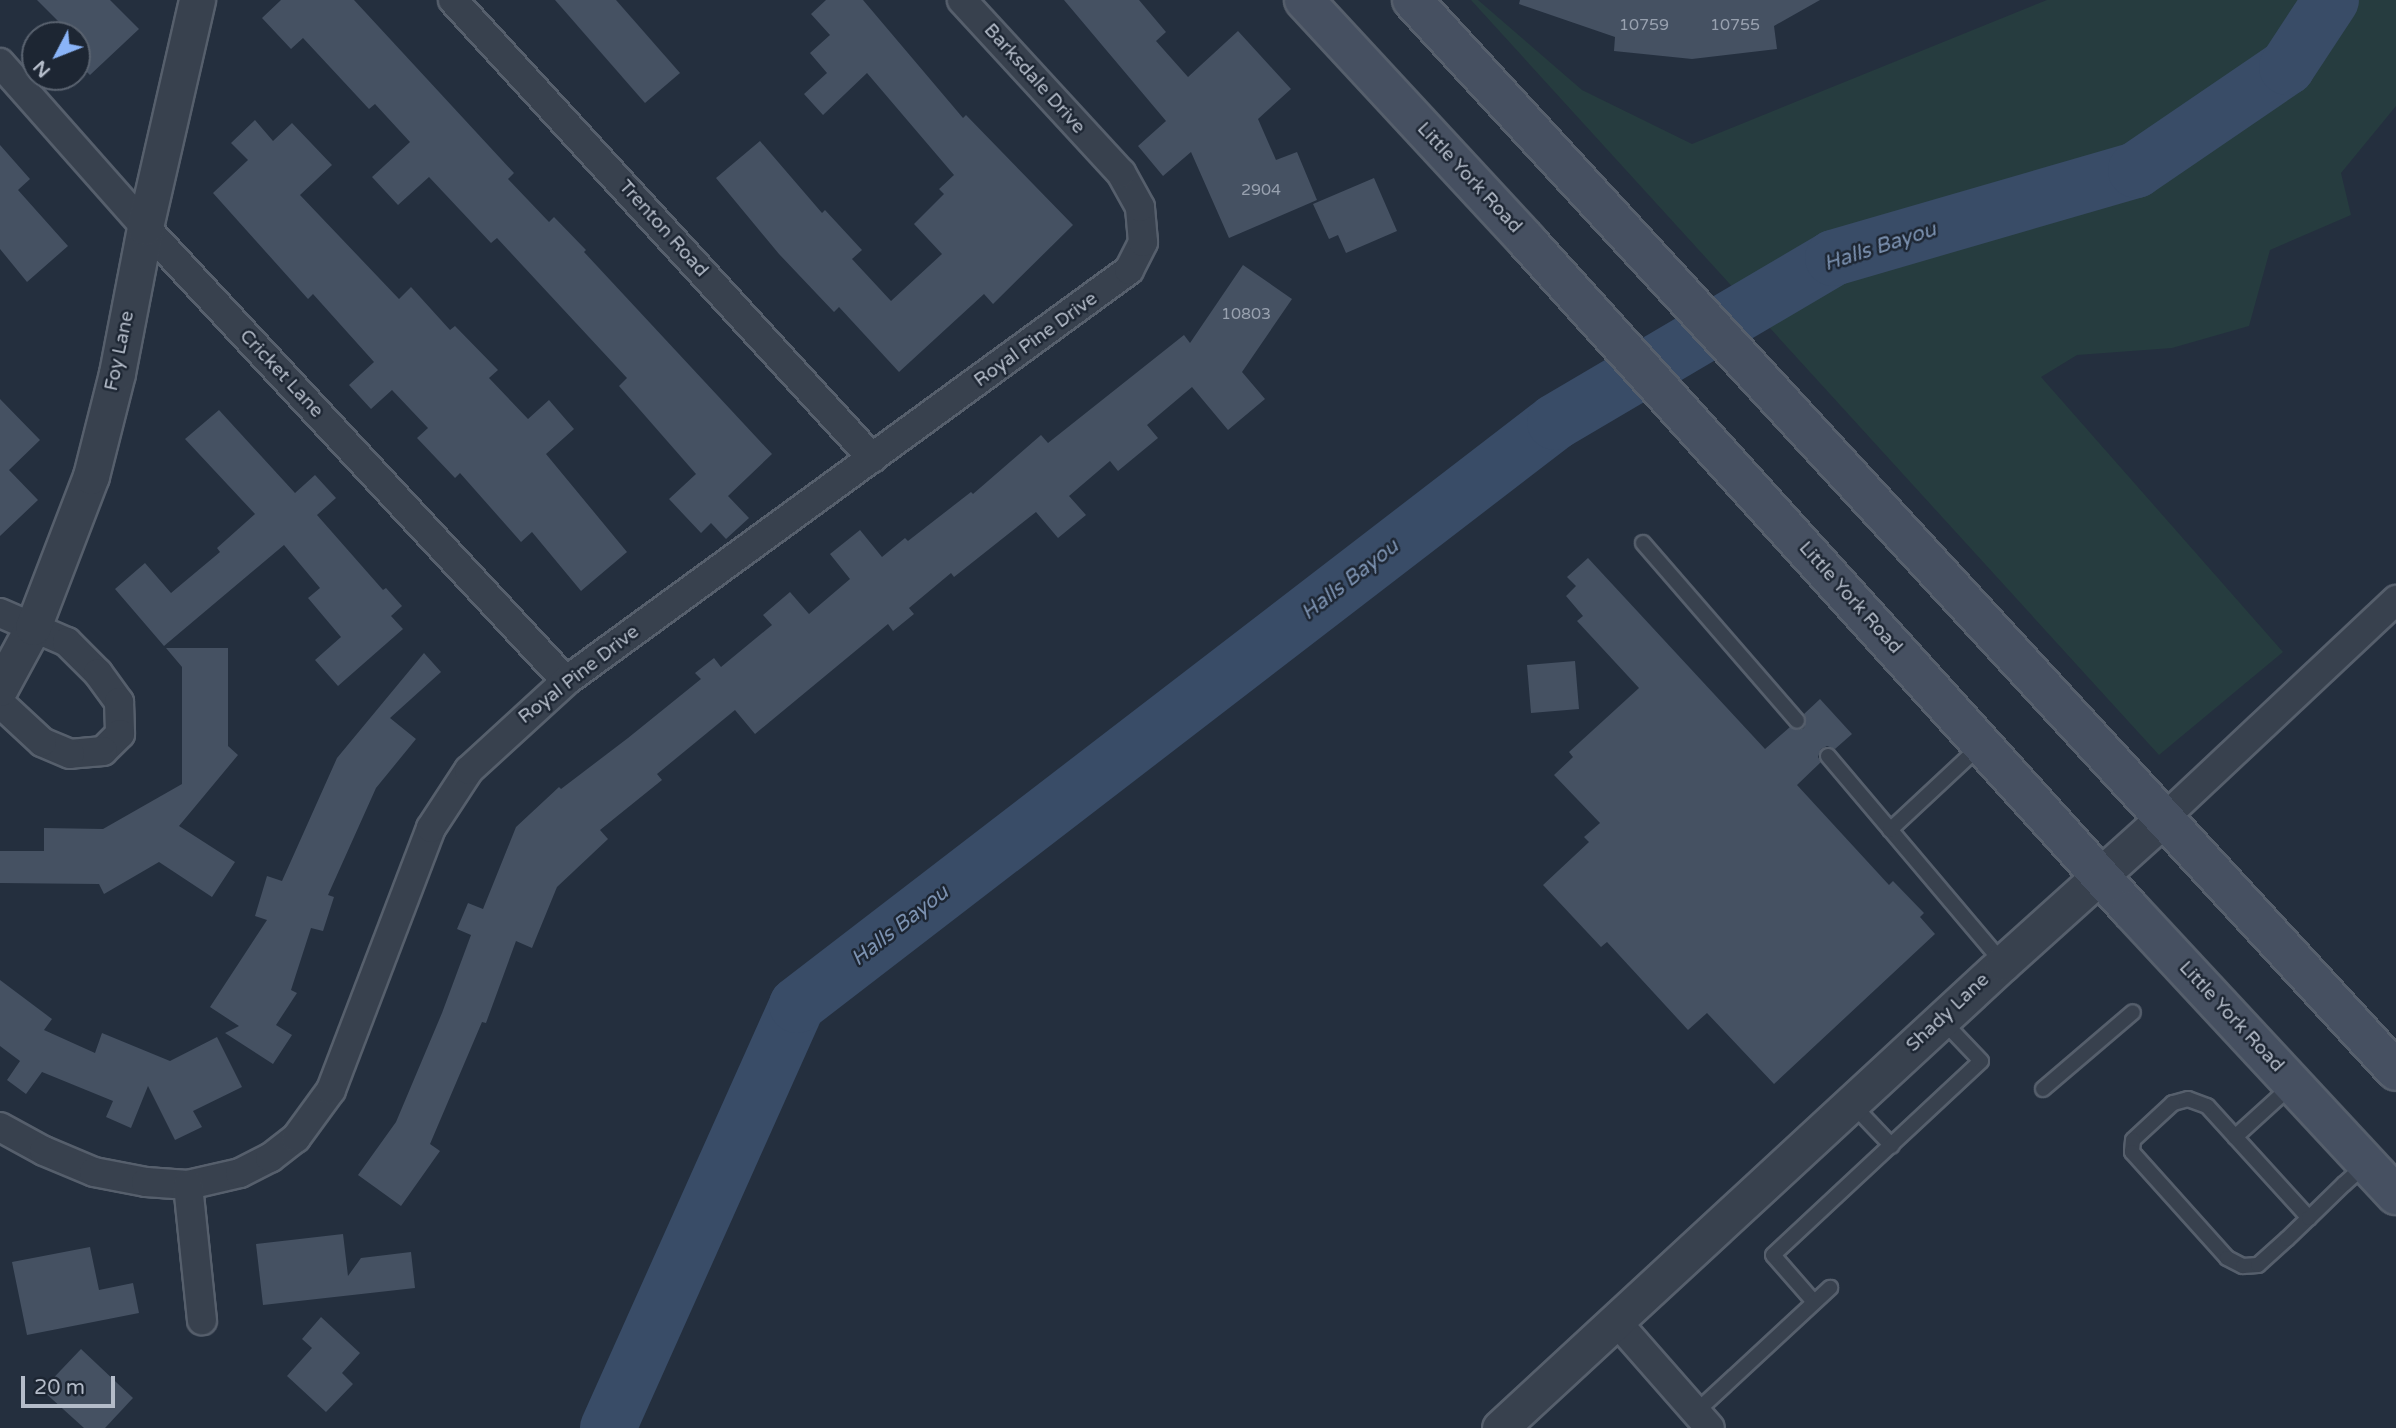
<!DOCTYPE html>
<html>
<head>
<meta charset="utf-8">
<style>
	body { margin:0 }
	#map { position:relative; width:2396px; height:1428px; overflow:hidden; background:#242f3e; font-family:"Varela Round",sans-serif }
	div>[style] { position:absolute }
	.green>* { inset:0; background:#263c3f }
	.river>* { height:56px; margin:-28px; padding:0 28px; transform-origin:28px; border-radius:28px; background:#394c67 }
	.building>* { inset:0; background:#455162 }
	.roads { filter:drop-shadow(2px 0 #565f6c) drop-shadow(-2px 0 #565f6c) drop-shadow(0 2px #565f6c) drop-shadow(0 -2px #565f6c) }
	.service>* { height:14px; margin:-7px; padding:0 7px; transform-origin:7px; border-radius:7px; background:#38414e }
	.minor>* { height:28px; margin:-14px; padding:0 14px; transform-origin:14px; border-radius:14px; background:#38414e }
	.tertiary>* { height:35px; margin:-17.5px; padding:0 17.5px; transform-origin:17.5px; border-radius:17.5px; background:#38414e }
	.secondary>* { height:38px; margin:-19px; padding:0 19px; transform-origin:19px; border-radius:19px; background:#465061 }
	span { translate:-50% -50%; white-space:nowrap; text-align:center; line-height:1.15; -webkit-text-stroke:5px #1d2633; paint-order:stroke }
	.number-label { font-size:16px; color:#98a1af }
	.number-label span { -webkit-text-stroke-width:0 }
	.street-label { font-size:19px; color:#b4bcc9 }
	.water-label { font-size:21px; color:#7c92b1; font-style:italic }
	.north { position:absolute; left:21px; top:21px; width:70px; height:70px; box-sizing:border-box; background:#1d2633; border:2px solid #59626f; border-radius:50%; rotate:228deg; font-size:19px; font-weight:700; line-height:28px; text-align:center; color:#b4bcc9 }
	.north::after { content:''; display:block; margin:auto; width:24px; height:32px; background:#8ab4f8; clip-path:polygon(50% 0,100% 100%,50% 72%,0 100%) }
	.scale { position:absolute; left:21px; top:1376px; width:94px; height:32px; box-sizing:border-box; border:4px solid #b4bcc9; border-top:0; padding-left:9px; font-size:21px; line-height:24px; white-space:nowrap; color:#b4bcc9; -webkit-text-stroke:5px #1d2633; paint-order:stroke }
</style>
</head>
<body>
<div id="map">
	<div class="green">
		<i style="clip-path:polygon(1471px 0,1478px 0,1582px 90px,1692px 144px,2047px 0,2396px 0,2396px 106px,2341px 173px,2351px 215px,2270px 250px,2249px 326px,2172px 348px,2077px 355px,2041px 377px,2283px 652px,2159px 755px)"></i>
	</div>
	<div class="river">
		<i style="left:608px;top:1428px;width:463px;rotate:-65.9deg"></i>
		<i style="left:797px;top:1005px;width:956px;rotate:-37.56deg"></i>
		<i style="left:1555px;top:422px;width:323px;rotate:-30.5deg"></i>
		<i style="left:1833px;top:258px;width:316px;rotate:-16.2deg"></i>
		<i style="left:2136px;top:170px;width:183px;rotate:-34.3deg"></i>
		<i style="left:2287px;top:67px;width:80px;rotate:-56.7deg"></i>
	</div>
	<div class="building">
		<i style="clip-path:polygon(37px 0,110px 0,139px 29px,90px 75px,77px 62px,77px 35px,72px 35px)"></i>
		<i style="clip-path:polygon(281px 0,354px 0,514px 173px,508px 179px,549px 222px,554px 217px,586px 250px,584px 252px,772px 454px,728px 496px,749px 518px,726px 539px,711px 523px,701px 533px,669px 499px,696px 474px,619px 386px,627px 378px,497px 238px,491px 243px,429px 177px,398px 205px,372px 177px,410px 142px,375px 104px,369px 109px,303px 38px,291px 49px,262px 18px)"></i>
		<i style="clip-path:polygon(555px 0,616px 0,680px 73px,645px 103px)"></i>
		<i style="clip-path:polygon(826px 0,863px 0,963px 118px,966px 115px,1073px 225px,993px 304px,984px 294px,899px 372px,839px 307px,834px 312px,779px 254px,716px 178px,760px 141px,822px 213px,825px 210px,862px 250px,852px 259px,891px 301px,942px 254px,914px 224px,944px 194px,939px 189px,954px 175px,867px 73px,823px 115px,804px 94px,827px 73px,810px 53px,830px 35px,811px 14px)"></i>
		<i style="clip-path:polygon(1064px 0,1139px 0,1166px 32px,1156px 41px,1188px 77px,1238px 31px,1291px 89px,1258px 119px,1276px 160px,1297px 152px,1317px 200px,1229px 238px,1191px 152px,1163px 176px,1138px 146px,1166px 121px)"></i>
		<i style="clip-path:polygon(1520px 0,1820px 0,1774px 26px,1777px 49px,1692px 59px,1614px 51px,1615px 37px,1519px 4px)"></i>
		<i style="clip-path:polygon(255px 120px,273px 141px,292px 123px,332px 165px,300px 195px,399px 299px,411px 287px,450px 330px,455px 326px,498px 370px,489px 378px,528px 419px,549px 400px,574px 429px,546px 454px,627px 552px,581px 591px,532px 532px,521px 542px,460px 473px,455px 478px,417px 438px,428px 428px,392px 390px,371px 409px,349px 385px,374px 362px,313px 294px,308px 299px,213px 193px,248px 160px,231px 143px)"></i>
		<i style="clip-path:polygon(0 145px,30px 179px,18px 190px,68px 246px,27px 282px,0 249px)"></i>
		<i style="clip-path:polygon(1374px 178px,1397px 231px,1346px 253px,1338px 235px,1329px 239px,1313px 204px)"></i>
		<i style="clip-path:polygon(1243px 265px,1292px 299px,1242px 372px,1265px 399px,1228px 430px,1192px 387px,1147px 425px,1158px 438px,1118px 471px,1110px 461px,1069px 496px,1086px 515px,1058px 538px,1036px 512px,954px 577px,951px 573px,909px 608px,914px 614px,893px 631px,888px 624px,755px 734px,735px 710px,657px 774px,662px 780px,600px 830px,608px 839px,557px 887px,532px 948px,516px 941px,486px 1023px,482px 1022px,430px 1144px,440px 1151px,401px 1206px,358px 1175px,396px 1122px,442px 1013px,471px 935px,457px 929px,468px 903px,483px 909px,516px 827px,559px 787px,561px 789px,628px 738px,701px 679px,695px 673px,714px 658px,721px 667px,772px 625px,763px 615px,790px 592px,809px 614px,850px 579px,830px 554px,860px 530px,882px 557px,905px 538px,908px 541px,971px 492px,973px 494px,1041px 435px,1048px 443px,1184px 335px,1190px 343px)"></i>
		<i style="clip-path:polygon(0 399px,40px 440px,9px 470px,38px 500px,0 536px)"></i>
		<i style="clip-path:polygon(219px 410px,295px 493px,315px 475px,336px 498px,317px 515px,383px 590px,386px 588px,402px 606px,391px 616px,403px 629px,338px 686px,315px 660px,341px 637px,308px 598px,320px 588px,284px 545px,164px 646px,115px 589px,145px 563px,171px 593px,220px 552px,217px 548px,255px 514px,185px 439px)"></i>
		<i style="clip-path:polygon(1588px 558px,1765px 749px,1790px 727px,1798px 730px,1804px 728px,1806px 720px,1804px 714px,1820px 699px,1852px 734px,1835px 749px,1827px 746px,1821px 749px,1818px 757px,1821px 762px,1797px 785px,1889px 885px,1893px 881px,1924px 913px,1920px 917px,1935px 934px,1774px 1084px,1707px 1013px,1688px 1030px,1607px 942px,1601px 947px,1543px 885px,1589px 842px,1584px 837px,1600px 823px,1554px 775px,1573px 757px,1569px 752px,1639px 688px,1577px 621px,1583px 616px,1566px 596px,1576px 586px,1567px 577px)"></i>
		<i style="clip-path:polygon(166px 648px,228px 648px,228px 746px,238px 755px,179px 826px,235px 862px,212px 897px,159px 862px,104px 894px,99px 884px,0 883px,0 851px,44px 851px,44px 828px,103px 829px,182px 784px,182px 667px)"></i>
		<i style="clip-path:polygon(424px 653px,441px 672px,390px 718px,416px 739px,376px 788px,328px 895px,334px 897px,323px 931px,311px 928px,291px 990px,297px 993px,276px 1025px,292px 1035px,273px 1064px,225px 1033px,239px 1026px,210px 1007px,267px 920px,255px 916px,267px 876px,282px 881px,337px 758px)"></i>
		<i style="clip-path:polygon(1575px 661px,1579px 709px,1531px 713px,1527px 665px)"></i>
		<i style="clip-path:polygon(0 980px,52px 1019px,44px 1030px,95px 1053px,102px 1033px,170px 1061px,217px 1037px,242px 1087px,193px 1111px,202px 1127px,175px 1140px,148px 1086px,131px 1128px,106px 1117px,113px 1101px,42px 1072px,26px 1094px,7px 1080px,20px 1061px,0 1046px)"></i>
		<i style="clip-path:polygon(343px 1234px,348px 1276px,361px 1258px,411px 1252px,415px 1288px,263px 1305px,256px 1244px)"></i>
		<i style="clip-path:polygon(90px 1247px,99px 1290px,133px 1283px,139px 1313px,27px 1335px,12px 1262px)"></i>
		<i style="clip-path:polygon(321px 1317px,360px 1353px,342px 1373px,353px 1384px,326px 1412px,287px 1376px,312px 1348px,302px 1339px)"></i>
		<i style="clip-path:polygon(81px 1349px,133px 1398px,105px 1428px,84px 1428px,42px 1390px)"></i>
	</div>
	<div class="roads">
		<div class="service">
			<i style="left:1643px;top:543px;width:235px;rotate:49.1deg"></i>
			<i style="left:1828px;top:756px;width:271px;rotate:49.8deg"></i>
			<i style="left:1890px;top:830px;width:125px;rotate:-43deg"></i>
			<i style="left:2043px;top:1089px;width:118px;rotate:-40.5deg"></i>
			<i style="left:1851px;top:1103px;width:59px;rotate:46.4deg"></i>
			<i style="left:2235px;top:1137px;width:76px;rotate:-42.3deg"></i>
			<i style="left:2309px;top:1218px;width:151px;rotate:-132.3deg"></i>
			<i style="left:2207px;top:1106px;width:20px;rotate:-160deg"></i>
			<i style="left:2188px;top:1099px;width:16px;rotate:165deg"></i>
			<i style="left:2173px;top:1103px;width:54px;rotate:137.2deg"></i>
			<i style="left:2133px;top:1140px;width:12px;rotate:95deg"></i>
			<i style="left:2132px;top:1152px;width:142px;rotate:48.1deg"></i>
			<i style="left:2227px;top:1258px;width:18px;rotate:27deg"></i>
			<i style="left:2243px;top:1266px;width:15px;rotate:-4deg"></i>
			<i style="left:2258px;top:1265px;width:39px;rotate:-42deg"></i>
			<i style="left:2287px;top:1239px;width:30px;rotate:-44deg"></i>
			<i style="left:2309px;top:1218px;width:49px;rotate:-44.2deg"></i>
			<i style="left:2344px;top:1184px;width:30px;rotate:-42deg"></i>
			<i style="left:1814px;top:1302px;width:62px;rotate:-131.1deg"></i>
			<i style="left:1773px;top:1255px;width:284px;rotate:-43deg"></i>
			<i style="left:1981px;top:1061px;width:58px;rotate:-133.6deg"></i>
			<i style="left:1696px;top:1412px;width:183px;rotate:-42.8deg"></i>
		</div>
		<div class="minor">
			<i style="left:453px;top:0;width:621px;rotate:47.55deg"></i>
			<i style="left:0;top:63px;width:219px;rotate:48.5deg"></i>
			<i style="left:145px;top:227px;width:619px;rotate:47.16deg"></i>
			<i style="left:0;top:613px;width:73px;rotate:23.4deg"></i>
			<i style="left:67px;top:642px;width:44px;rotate:45deg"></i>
			<i style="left:98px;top:673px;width:36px;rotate:54deg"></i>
			<i style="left:119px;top:702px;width:32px;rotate:88deg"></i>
			<i style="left:120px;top:734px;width:24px;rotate:135deg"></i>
			<i style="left:103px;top:751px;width:33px;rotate:175deg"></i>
			<i style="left:70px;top:754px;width:30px;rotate:-157deg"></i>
			<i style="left:42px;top:742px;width:57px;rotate:-137.1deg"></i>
			<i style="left:2163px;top:819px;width:320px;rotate:-43.2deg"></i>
			<i style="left:0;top:1127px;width:50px;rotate:28.6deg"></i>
			<i style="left:44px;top:1151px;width:54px;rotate:22.8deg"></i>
			<i style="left:94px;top:1172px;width:53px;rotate:10.9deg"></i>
			<i style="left:146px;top:1182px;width:42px;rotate:4.1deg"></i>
			<i style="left:188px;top:1185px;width:53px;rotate:-13deg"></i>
			<i style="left:240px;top:1173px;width:34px;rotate:-27deg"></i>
			<i style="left:270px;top:1158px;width:33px;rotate:-38deg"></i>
			<i style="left:296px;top:1138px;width:59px;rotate:-53.9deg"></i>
			<i style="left:331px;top:1090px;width:280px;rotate:-69.1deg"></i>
			<i style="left:431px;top:828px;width:69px;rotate:-56.8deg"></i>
			<i style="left:469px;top:770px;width:132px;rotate:-42.5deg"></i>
			<i style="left:566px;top:681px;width:697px;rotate:-36.13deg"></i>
			<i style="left:1129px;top:270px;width:31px;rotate:-63deg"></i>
			<i style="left:1143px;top:242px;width:35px;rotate:-95deg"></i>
			<i style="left:1140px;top:207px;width:39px;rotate:-119deg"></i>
			<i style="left:1121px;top:173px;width:235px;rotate:-132.6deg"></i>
			<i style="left:188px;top:1185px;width:136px;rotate:84.1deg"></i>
			<i style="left:1616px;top:1321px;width:142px;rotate:48.7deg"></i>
		</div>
		<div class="tertiary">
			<i style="left:0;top:688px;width:69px;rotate:-61.6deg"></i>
			<i style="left:33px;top:627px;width:162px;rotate:-69deg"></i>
			<i style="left:91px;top:476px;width:106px;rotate:-75.8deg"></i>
			<i style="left:117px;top:373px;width:149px;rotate:-79.1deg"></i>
			<i style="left:145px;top:227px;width:233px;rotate:-77.1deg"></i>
			<i style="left:1500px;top:1428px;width:685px;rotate:-42.75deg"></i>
			<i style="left:2003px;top:963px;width:215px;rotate:-42deg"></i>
		</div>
		<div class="secondary">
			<i style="left:1304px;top:0;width:327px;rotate:47.2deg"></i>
			<i style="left:1526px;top:240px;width:903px;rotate:47.92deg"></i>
			<i style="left:2131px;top:910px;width:389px;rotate:47.1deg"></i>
			<i style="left:1412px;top:0;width:1454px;rotate:47.42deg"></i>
		</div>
	</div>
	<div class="number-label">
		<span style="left:1644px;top:25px">10759</span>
		<span style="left:1735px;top:25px">10755</span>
		<span style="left:1261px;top:190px">2904</span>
		<span style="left:1246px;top:314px">10803</span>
	</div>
	<div class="street-label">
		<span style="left:1034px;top:79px;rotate:48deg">Barksdale Drive</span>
		<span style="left:1469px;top:178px;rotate:47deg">Little York Road</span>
		<span style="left:663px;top:229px;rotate:48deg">Trenton Road</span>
		<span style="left:1036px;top:340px;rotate:-36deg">Royal Pine Drive</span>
		<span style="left:120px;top:351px;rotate:-78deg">Foy Lane</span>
		<span style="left:281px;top:374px;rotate:47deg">Cricket Lane</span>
		<span style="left:1850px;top:598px;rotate:48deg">Little York Road</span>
		<span style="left:579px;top:675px;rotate:-38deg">Royal Pine Drive</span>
		<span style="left:1948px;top:1013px;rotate:-43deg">Shady Lane</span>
		<span style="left:2231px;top:1017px;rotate:47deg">Little York Road</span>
	</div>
	<div class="water-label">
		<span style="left:1880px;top:247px;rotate:-18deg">Halls Bayou</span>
		<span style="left:1350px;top:580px;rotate:-38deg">Halls Bayou</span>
		<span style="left:900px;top:926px;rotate:-38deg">Halls Bayou</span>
	</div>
	<div class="north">N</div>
	<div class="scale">20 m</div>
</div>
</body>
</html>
